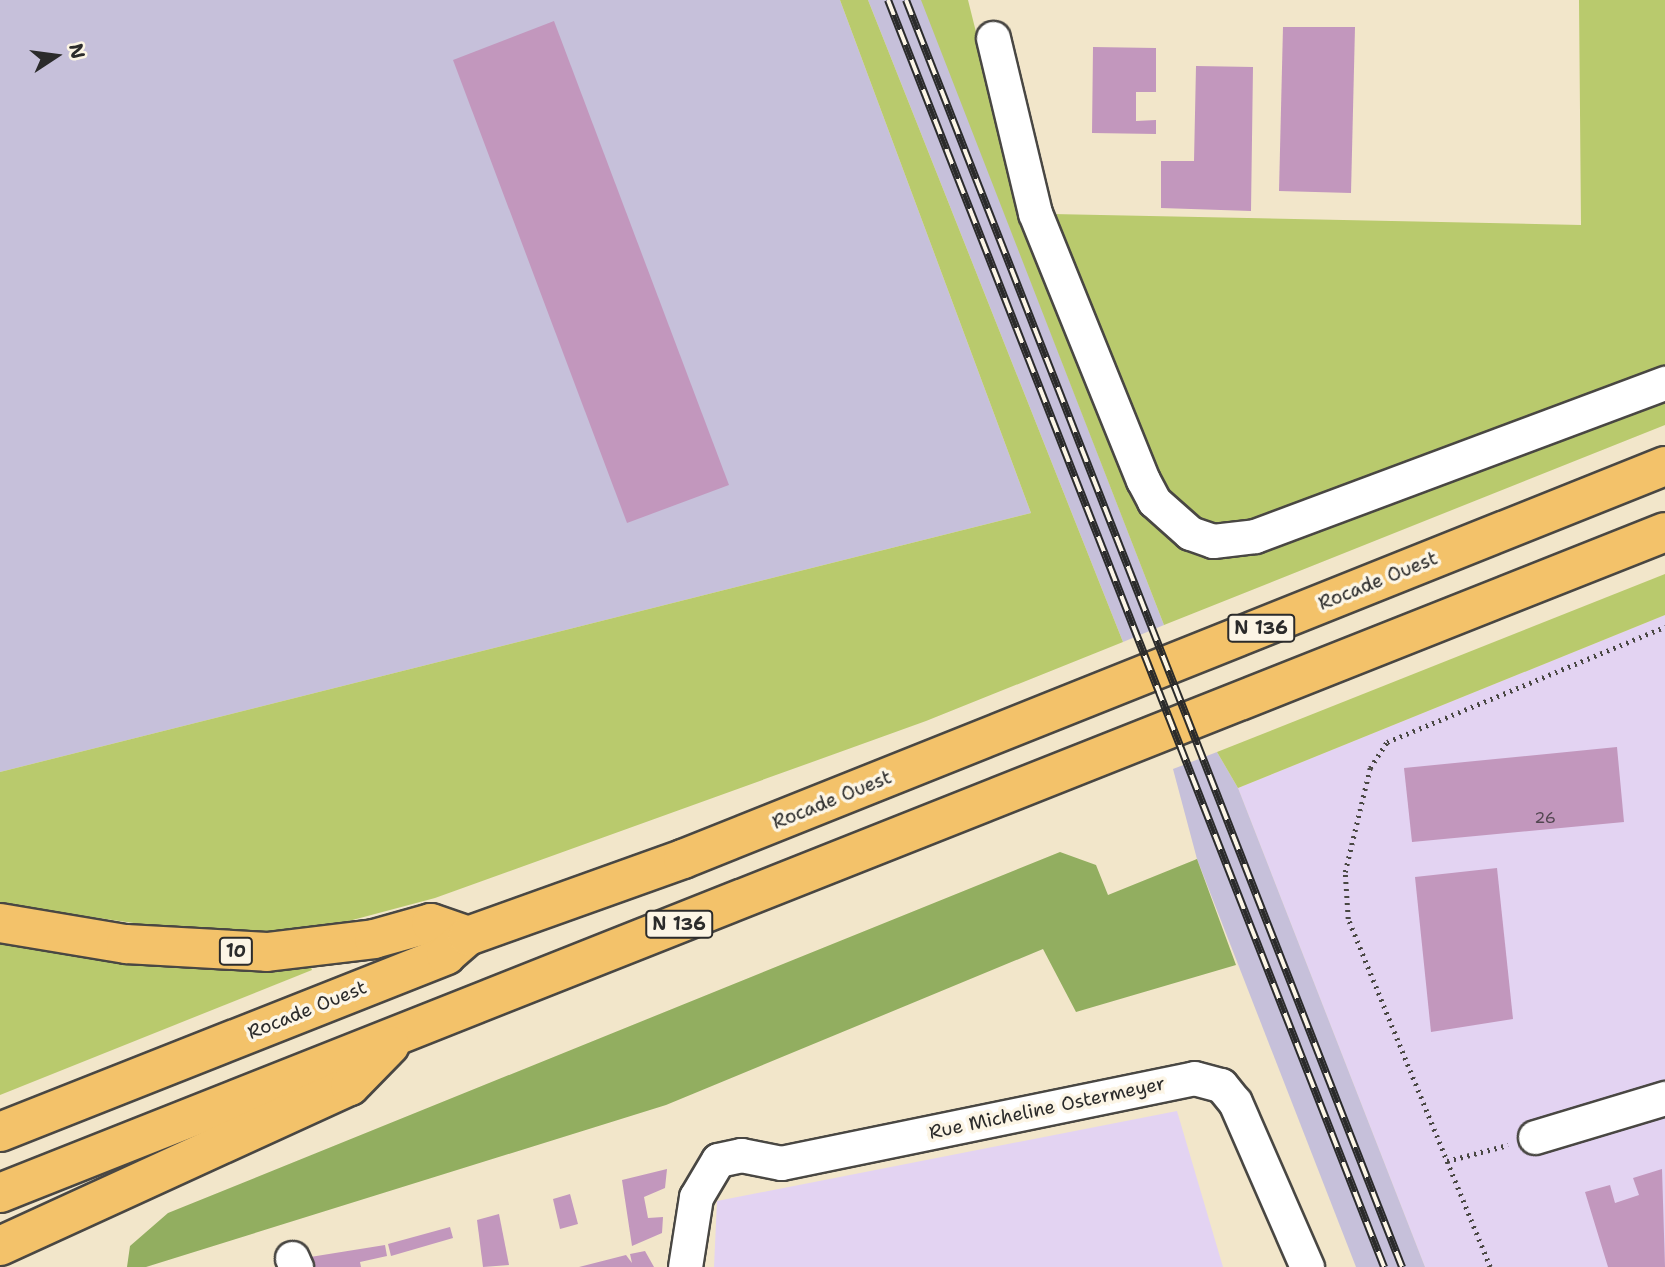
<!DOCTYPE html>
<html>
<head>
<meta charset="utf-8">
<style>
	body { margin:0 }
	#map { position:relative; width:1665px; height:1267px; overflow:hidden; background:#f2e6ca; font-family:"Shantell Sans",sans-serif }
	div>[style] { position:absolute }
	.built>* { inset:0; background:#e3d3f2 }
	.industrial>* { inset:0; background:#c6c0da }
	.green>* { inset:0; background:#b9ca6d }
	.forest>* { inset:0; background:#92ae60 }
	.building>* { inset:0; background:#c297bd }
	.path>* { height:4.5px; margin-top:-2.25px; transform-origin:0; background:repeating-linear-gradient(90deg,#494743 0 2px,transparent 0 7px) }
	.roads { filter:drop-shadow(2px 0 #494743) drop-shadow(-2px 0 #494743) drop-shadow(0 2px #494743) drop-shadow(0 -2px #494743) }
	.street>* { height:33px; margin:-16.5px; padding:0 16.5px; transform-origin:16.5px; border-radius:16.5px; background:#fff }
	.highway>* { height:38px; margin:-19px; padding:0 19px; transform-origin:19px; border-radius:19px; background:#f3c26a }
	.rail>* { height:8px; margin-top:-4px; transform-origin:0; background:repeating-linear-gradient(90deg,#fcf5e5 0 16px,#2b2b2b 0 32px); box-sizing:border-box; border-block:2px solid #2b2b2b }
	span { translate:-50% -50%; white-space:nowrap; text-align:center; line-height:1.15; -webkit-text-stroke:7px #fcf5e5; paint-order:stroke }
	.number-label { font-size:16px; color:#514650 }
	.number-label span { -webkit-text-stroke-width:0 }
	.shield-label span { padding:2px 5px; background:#fcf5e5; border:2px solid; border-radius:5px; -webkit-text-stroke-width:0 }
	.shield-label { font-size:18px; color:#2b2b2b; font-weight:700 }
	.street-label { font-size:19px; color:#2b2b2b }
	.north { position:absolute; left:21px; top:21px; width:70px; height:70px; -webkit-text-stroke:5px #fcf5e5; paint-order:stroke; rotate:77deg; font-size:19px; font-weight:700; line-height:28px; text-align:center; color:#2b2b2b }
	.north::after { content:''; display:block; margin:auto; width:24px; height:32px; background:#2b2b2b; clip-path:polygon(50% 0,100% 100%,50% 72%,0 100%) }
</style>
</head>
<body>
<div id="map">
	<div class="built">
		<i style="clip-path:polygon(1665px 615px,1665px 1267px,1425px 1267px,1238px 788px)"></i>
		<i style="clip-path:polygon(1177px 1111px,1223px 1267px,714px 1267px,717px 1201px)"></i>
	</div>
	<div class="industrial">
		<i style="clip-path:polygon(0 0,840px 0,1031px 513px,0 772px)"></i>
		<i style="clip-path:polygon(868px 0,922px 0,1164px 625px,1123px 642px)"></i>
		<i style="clip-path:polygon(1217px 752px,1238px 788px,1425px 1267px,1356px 1267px,1197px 859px,1173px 769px)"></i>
	</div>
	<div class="green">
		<i style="clip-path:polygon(840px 0,868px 0,1123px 642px,926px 721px,435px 898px,315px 930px,204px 933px,0 904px,0 772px,1031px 513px)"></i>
		<i style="clip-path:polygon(921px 0,968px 0,1024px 224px,1052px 214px,1581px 225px,1579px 0,1665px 0,1665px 425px,1164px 625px)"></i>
		<i style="clip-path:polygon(1665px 574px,1665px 615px,1238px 788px,1217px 752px)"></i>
		<i style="clip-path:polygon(0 936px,310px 965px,312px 970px,0 1095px)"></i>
	</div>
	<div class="forest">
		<i style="clip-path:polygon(1060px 852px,1096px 865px,1108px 895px,1197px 859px,1236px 965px,1076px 1012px,1043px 949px,666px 1105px,146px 1267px,127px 1267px,130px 1246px,168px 1213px)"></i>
	</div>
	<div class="building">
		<i style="clip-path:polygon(554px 21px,729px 485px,627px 523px,453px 60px)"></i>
		<i style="clip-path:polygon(1283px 27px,1355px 27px,1351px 193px,1279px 191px)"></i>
		<i style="clip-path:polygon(1093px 47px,1156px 48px,1156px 92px,1136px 92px,1136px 121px,1156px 120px,1156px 134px,1092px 133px)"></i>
		<i style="clip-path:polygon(1196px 66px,1253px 67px,1251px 211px,1161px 208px,1161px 161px,1194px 161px)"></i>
		<i style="clip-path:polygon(1617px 747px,1624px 822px,1412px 842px,1404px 768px)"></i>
		<i style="clip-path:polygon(1497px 868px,1513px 1019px,1431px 1032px,1415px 877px)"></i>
		<i style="clip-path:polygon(667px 1169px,665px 1188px,644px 1197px,648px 1218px,663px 1217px,662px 1233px,632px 1246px,622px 1180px)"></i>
		<i style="clip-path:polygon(1662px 1169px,1665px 1267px,1608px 1267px,1585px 1192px,1610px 1185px,1615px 1203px,1639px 1195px,1633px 1178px)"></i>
		<i style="clip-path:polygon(570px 1194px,578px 1224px,560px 1229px,553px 1199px)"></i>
		<i style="clip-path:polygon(499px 1214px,509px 1265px,483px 1267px,477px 1220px)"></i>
		<i style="clip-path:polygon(450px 1227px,453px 1238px,391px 1256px,388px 1244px)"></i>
		<i style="clip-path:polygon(385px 1245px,387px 1256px,360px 1262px,361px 1267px,308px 1267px,304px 1258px)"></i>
		<i style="clip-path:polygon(645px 1251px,654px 1267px,579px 1267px,626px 1255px,632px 1263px,630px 1254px)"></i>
	</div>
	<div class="path">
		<i style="left:1447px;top:1161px;width:63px;rotate:-14.7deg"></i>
		<i style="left:1490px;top:1267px;width:376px;rotate:-112.2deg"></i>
		<i style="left:1348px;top:919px;width:47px;rotate:-93.7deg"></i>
		<i style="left:1345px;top:872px;width:107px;rotate:-76.5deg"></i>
		<i style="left:1370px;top:768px;width:31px;rotate:-57deg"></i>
		<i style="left:1387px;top:742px;width:301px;rotate:-22.5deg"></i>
	</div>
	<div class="roads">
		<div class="street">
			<i style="left:993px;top:38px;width:180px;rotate:76.5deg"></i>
			<i style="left:1035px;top:213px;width:288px;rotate:68deg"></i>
			<i style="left:1143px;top:480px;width:24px;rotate:62deg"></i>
			<i style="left:1154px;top:501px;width:48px;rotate:41.6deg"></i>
			<i style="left:1190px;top:533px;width:24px;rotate:19deg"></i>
			<i style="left:1213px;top:541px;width:42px;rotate:-6.8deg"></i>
			<i style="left:1255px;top:536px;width:438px;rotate:-20.5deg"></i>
			<i style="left:1535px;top:1137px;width:136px;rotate:-16.7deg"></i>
			<i style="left:292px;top:1258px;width:10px;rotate:66deg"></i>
			<i style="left:685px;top:1267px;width:71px;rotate:-81.1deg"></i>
			<i style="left:696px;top:1197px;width:43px;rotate:-59.3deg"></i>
			<i style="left:718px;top:1160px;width:24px;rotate:-12deg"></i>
			<i style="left:741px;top:1155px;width:41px;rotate:11.3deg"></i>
			<i style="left:781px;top:1163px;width:422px;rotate:-11.6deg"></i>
			<i style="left:1194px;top:1078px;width:28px;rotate:15deg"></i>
			<i style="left:1221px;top:1085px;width:22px;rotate:51deg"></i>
			<i style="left:1235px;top:1102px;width:180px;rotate:66.4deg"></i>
		</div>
		<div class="highway">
			<i style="left:0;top:923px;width:128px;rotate:9.5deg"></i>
			<i style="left:126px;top:944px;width:141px;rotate:3.2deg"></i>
			<i style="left:267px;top:952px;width:108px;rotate:-6.9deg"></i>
			<i style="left:374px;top:939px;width:59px;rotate:-15.7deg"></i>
			<i style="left:431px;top:923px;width:39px;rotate:19deg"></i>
			<i style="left:0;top:1132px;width:480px;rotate:-21.6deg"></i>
			<i style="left:446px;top:955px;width:29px;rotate:-41deg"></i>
			<i style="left:468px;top:936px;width:228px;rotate:-19.7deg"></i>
			<i style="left:683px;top:859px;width:1058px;rotate:-21.81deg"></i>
			<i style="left:0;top:1193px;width:1791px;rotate:-21.65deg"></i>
			<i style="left:0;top:1246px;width:385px;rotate:-24.6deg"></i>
			<i style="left:350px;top:1086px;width:57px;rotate:-45.7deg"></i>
		</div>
	</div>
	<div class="rail">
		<i style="left:888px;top:0;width:1361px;rotate:68.62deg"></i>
		<i style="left:906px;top:0;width:1361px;rotate:68.62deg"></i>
	</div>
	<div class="number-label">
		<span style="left:1545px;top:818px">26</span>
	</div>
	<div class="shield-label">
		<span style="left:1261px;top:628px">N 136</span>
		<span style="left:679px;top:924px">N 136</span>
		<span style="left:236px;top:951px">10</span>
	</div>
	<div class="street-label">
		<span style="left:1378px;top:581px;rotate:-22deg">Rocade Ouest</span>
		<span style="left:832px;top:800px;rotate:-22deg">Rocade Ouest</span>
		<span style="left:307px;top:1010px;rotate:-22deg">Rocade Ouest</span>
		<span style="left:1047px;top:1108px;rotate:-12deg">Rue Micheline Ostermeyer</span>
	</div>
	<div class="north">N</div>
</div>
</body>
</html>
